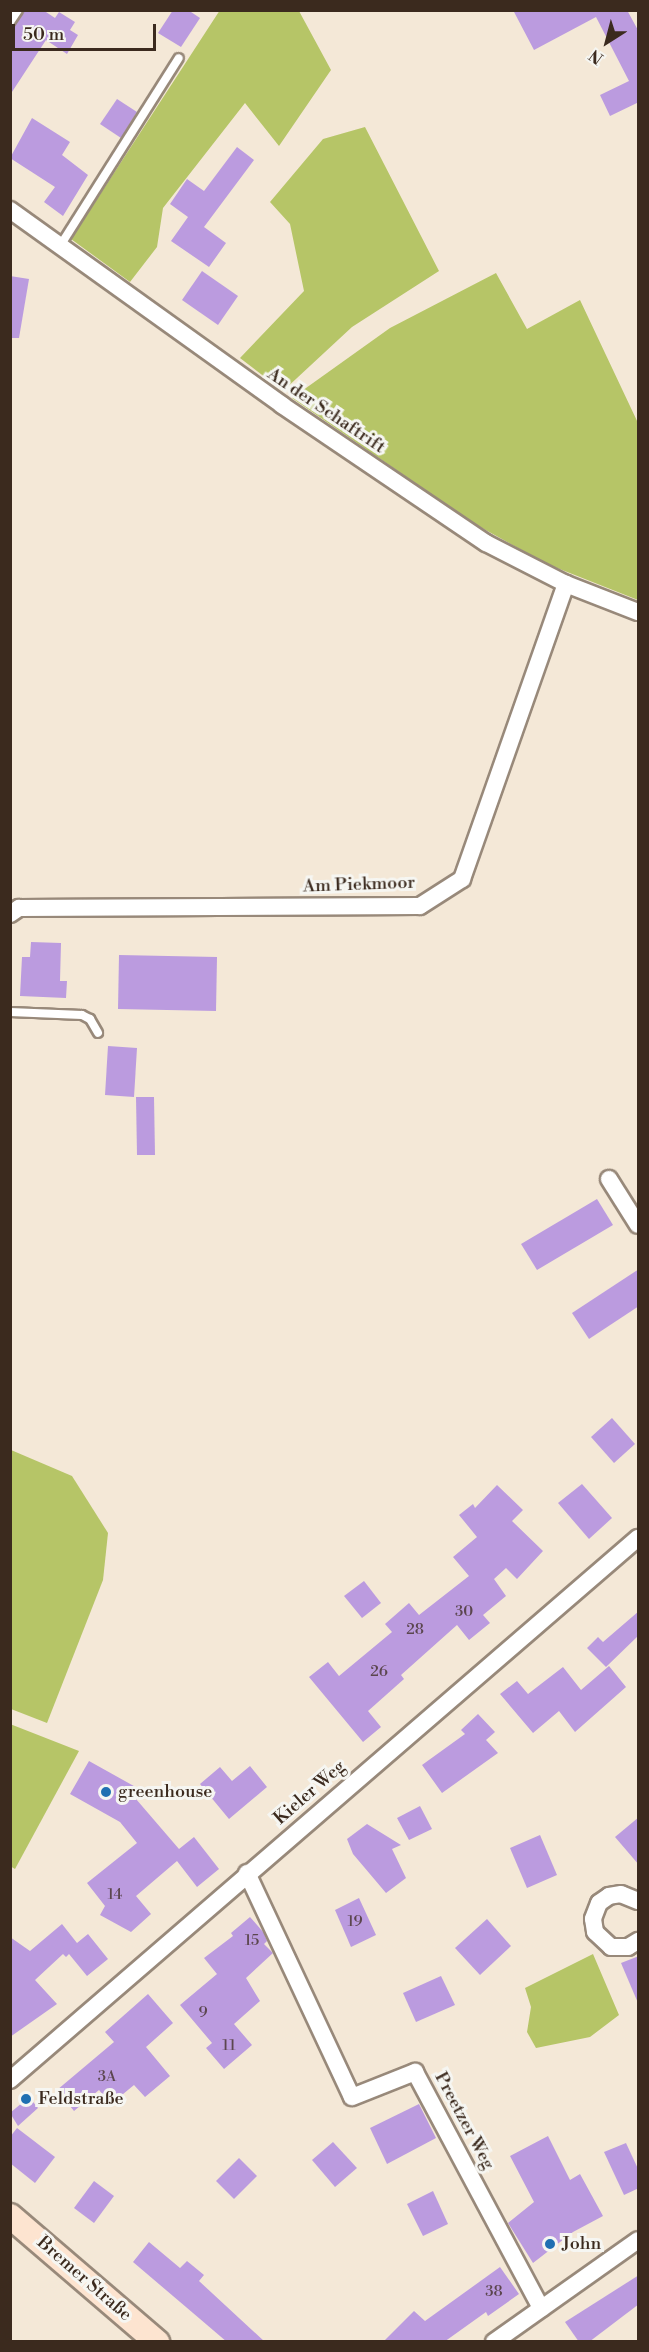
<!DOCTYPE html>
<html>
<head>
<meta charset="utf-8">
<style>
	body { margin:0 }
	#map { position:relative; width:649px; height:2352px; overflow:hidden; background:#f4e8d7; font-family:"Libre Bodoni",serif }
	div>[style] { position:absolute }
	.green>* { inset:0; background:#b6c567 }
	.building>* { inset:0; background:#bb9bdf }
	.roads { filter:drop-shadow(2px 0 #98897a) drop-shadow(-2px 0 #98897a) drop-shadow(0 2px #98897a) drop-shadow(0 -2px #98897a) }
	.lane>* { height:8px; margin:-4px; padding:0 4px; transform-origin:4px; border-radius:4px; background:#fff }
	.street>* { height:16px; margin:-8px; padding:0 8px; transform-origin:8px; border-radius:8px; background:#fff }
	.secondary>* { height:24px; margin:-12px; padding:0 12px; transform-origin:12px; border-radius:12px; background:#fde4d0 }
	.dots>* { width:16px; height:16px; translate:-50% -50%; box-sizing:border-box; border:3px solid #f6f6f2; border-radius:50% }
	span { translate:-50% -50%; white-space:nowrap; text-align:center; line-height:1.15; -webkit-text-stroke:6px #f6f6f2; paint-order:stroke }
	.number-label { font-size:15px; color:#5b464e }
	.number-label span { -webkit-text-stroke-width:0 }
	.street-label { font-size:18px; color:#3b2a1e }
	.poi-label { font-size:18px; color:#3b2a1e }
	.left { translate:0 -50%; text-align:left }
	.frame { position:absolute; inset:0; border:12px solid #3b2a1e; pointer-events:none }
	.north { position:absolute; left:577px; top:12px; width:60px; height:60px; -webkit-text-stroke:4px #f6f6f2; paint-order:stroke; rotate:216deg; font-size:16px; font-weight:700; line-height:24px; text-align:center; color:#3b2a1e }
	.north::after { content:''; display:block; margin:auto; width:21px; height:27px; background:#3b2a1e; clip-path:polygon(50% 0,100% 100%,50% 72%,0 100%) }
	.scale { position:absolute; left:12px; top:24px; width:144px; height:27px; box-sizing:border-box; border:3px solid #3b2a1e; border-top:0; padding-left:8px; font-size:18px; line-height:21px; white-space:nowrap; color:#3b2a1e; -webkit-text-stroke:4px #f6f6f2; paint-order:stroke }
</style>
</head>
<body>
<div id="map">
	<div class="green">
		<i style="clip-path:polygon(220px 10px,299px 11px,331px 70px,279px 146px,245px 103px,163px 208px,157px 247px,130px 282px,71px 239px)"></i>
		<i style="clip-path:polygon(365px 127px,439px 271px,352px 327px,283px 391px,240px 358px,304px 291px,290px 224px,270px 202px,323px 139px)"></i>
		<i style="clip-path:polygon(496px 273px,527px 329px,580px 300px,638px 423px,638px 600px,547px 564px,473px 523px,292px 398px,390px 328px)"></i>
		<i style="clip-path:polygon(11px 1450px,72px 1476px,108px 1533px,103px 1580px,47px 1723px,11px 1709px)"></i>
		<i style="clip-path:polygon(10px 1724px,79px 1751px,15px 1869px,10px 1866px)"></i>
		<i style="clip-path:polygon(593px 1954px,619px 2015px,590px 2037px,536px 2048px,527px 2032px,531px 2007px,525px 1988px)"></i>
	</div>
	<div class="building">
		<i style="clip-path:polygon(24px 10px,43px 10px,55px 18px,59px 12px,75px 22px,70px 30px,78px 35px,67px 54px,46px 40px,10px 95px,10px 31px)"></i>
		<i style="clip-path:polygon(173px 10px,188px 10px,200px 18px,181px 47px,158px 33px)"></i>
		<i style="clip-path:polygon(513px 10px,627px 10px,639px 32px,639px 102px,610px 116px,600px 95px,629px 81px,596px 17px,534px 50px)"></i>
		<i style="clip-path:polygon(117px 99px,137px 112px,121px 138px,100px 124px)"></i>
		<i style="clip-path:polygon(32px 118px,70px 142px,62px 155px,88px 175px,63px 216px,44px 202px,55px 187px,10px 158px)"></i>
		<i style="clip-path:polygon(237px 147px,254px 160px,204px 227px,226px 243px,209px 267px,171px 241px,188px 217px,170px 204px,187px 179px,204px 191px)"></i>
		<i style="clip-path:polygon(202px 271px,238px 296px,218px 325px,182px 300px)"></i>
		<i style="clip-path:polygon(10px 276px,29px 279px,19px 338px,10px 338px)"></i>
		<i style="clip-path:polygon(31px 942px,61px 943px,60px 981px,67px 981px,66px 998px,20px 996px,22px 957px,30px 957px)"></i>
		<i style="clip-path:polygon(119px 955px,217px 957px,216px 1011px,118px 1009px)"></i>
		<i style="clip-path:polygon(108px 1046px,137px 1048px,134px 1097px,105px 1095px)"></i>
		<i style="clip-path:polygon(136px 1097px,154px 1097px,155px 1155px,137px 1155px)"></i>
		<i style="clip-path:polygon(597px 1199px,613px 1225px,537px 1270px,521px 1244px)"></i>
		<i style="clip-path:polygon(639px 1269px,639px 1306px,589px 1339px,572px 1313px)"></i>
		<i style="clip-path:polygon(612px 1418px,635px 1444px,614px 1463px,591px 1437px)"></i>
		<i style="clip-path:polygon(582px 1484px,612px 1518px,589px 1539px,558px 1503px)"></i>
		<i style="clip-path:polygon(497px 1485px,523px 1510px,512px 1521px,543px 1551px,517px 1579px,506px 1568px,494px 1579px,506px 1596px,483px 1615px,490px 1623px,469px 1640px,457px 1625px,401px 1675px,404px 1679px,368px 1711px,381px 1727px,363px 1742px,309px 1677px,328px 1662px,339px 1676px,392px 1632px,385px 1624px,409px 1603px,419px 1615px,469px 1576px,453px 1557px,477px 1537px,459px 1515px,473px 1504px,475px 1508px)"></i>
		<i style="clip-path:polygon(364px 1581px,381px 1603px,362px 1618px,344px 1596px)"></i>
		<i style="clip-path:polygon(639px 1611px,639px 1635px,606px 1667px,587px 1648px,598px 1637px,603px 1642px)"></i>
		<i style="clip-path:polygon(609px 1666px,626px 1687px,575px 1732px,559px 1711px,533px 1733px,500px 1694px,517px 1681px,528px 1694px,563px 1667px,581px 1690px)"></i>
		<i style="clip-path:polygon(478px 1714px,495px 1732px,486px 1740px,498px 1753px,442px 1793px,422px 1765px,465px 1734px,461px 1730px)"></i>
		<i style="clip-path:polygon(89px 1761px,141px 1790px,136px 1799px,179px 1849px,194px 1837px,219px 1869px,197px 1887px,177px 1861px,136px 1896px,151px 1914px,131px 1932px,100px 1915px,105px 1906px,87px 1883px,137px 1843px,120px 1822px,70px 1794px)"></i>
		<i style="clip-path:polygon(250px 1766px,267px 1787px,229px 1819px,200px 1784px,220px 1767px,232px 1781px)"></i>
		<i style="clip-path:polygon(420px 1806px,432px 1829px,409px 1840px,397px 1818px)"></i>
		<i style="clip-path:polygon(639px 1817px,639px 1865px,615px 1837px)"></i>
		<i style="clip-path:polygon(367px 1824px,401px 1845px,392px 1849px,406px 1878px,386px 1893px,353px 1854px,347px 1839px)"></i>
		<i style="clip-path:polygon(540px 1835px,557px 1875px,527px 1888px,510px 1848px)"></i>
		<i style="clip-path:polygon(359px 1898px,376px 1935px,351px 1947px,335px 1910px)"></i>
		<i style="clip-path:polygon(250px 1917px,264px 1933px,267px 1941px,264px 1944px,273px 1953px,246px 1978px,260px 2001px,234px 2024px,252px 2045px,224px 2069px,206px 2048px,212px 2043px,180px 2005px,217px 1974px,204px 1958px,233px 1936px,231px 1933px)"></i>
		<i style="clip-path:polygon(487px 1919px,511px 1946px,480px 1975px,455px 1948px)"></i>
		<i style="clip-path:polygon(62px 1924px,77px 1943px,88px 1934px,108px 1959px,87px 1976px,69px 1954px,66px 1957px,63px 1954px,35px 1980px,57px 2004px,10px 2037px,10px 1937px,30px 1951px)"></i>
		<i style="clip-path:polygon(639px 1956px,639px 2003px,638px 2003px,621px 1963px)"></i>
		<i style="clip-path:polygon(441px 1976px,455px 2005px,416px 2022px,403px 1993px)"></i>
		<i style="clip-path:polygon(148px 1994px,173px 2023px,146px 2047px,170px 2076px,145px 2097px,134px 2085px,111px 2104px,99px 2090px,74px 2111px,57px 2090px,114px 2042px,105px 2032px)"></i>
		<i style="clip-path:polygon(29px 2097px,38px 2108px,18px 2126px,10px 2113px)"></i>
		<i style="clip-path:polygon(419px 2104px,436px 2138px,387px 2164px,370px 2128px)"></i>
		<i style="clip-path:polygon(17px 2128px,55px 2157px,35px 2183px,10px 2163px,10px 2137px)"></i>
		<i style="clip-path:polygon(548px 2136px,570px 2180px,580px 2174px,603px 2216px,573px 2232px,533px 2263px,508px 2223px,534px 2202px,510px 2156px)"></i>
		<i style="clip-path:polygon(333px 2142px,357px 2168px,335px 2187px,312px 2160px)"></i>
		<i style="clip-path:polygon(626px 2143px,639px 2171px,639px 2188px,624px 2195px,604px 2152px)"></i>
		<i style="clip-path:polygon(239px 2158px,257px 2176px,234px 2199px,216px 2181px)"></i>
		<i style="clip-path:polygon(94px 2181px,114px 2196px,94px 2223px,74px 2208px)"></i>
		<i style="clip-path:polygon(433px 2191px,448px 2224px,423px 2236px,407px 2204px)"></i>
		<i style="clip-path:polygon(149px 2242px,180px 2268px,187px 2261px,204px 2275px,199px 2281px,265px 2342px,227px 2342px,193px 2313px,133px 2262px)"></i>
		<i style="clip-path:polygon(500px 2267px,519px 2294px,488px 2316px,486px 2312px,444px 2342px,383px 2342px,414px 2311px,425px 2321px)"></i>
		<i style="clip-path:polygon(639px 2275px,639px 2304px,589px 2342px,579px 2342px,565px 2322px)"></i>
	</div>
	<div class="roads">
		<div class="lane">
			<i style="left:10px;top:22px;width:14px;rotate:-56deg"></i>
			<i style="left:60px;top:246px;width:222px;rotate:-57.7deg"></i>
			<i style="left:10px;top:1012px;width:72px;rotate:2.4deg"></i>
			<i style="left:82px;top:1015px;width:9px;rotate:27deg"></i>
			<i style="left:90px;top:1019px;width:16px;rotate:60deg"></i>
		</div>
		<div class="street">
			<i style="left:10px;top:210px;width:335px;rotate:35.6deg"></i>
			<i style="left:282px;top:405px;width:246px;rotate:34.1deg"></i>
			<i style="left:486px;top:543px;width:90px;rotate:27.1deg"></i>
			<i style="left:566px;top:584px;width:77px;rotate:21.3deg"></i>
			<i style="left:10px;top:914px;width:11px;rotate:-34deg"></i>
			<i style="left:19px;top:908px;width:401px;rotate:-0.3deg"></i>
			<i style="left:420px;top:906px;width:50px;rotate:-32.7deg"></i>
			<i style="left:462px;top:879px;width:313px;rotate:-70.6deg"></i>
			<i style="left:609px;top:1179px;width:54px;rotate:57.8deg"></i>
			<i style="left:247px;top:1873px;width:247px;rotate:64.9deg"></i>
			<i style="left:352px;top:2097px;width:68px;rotate:-21.6deg"></i>
			<i style="left:415px;top:2072px;width:268px;rotate:61.9deg"></i>
			<i style="left:638px;top:1901px;width:18px;rotate:-158deg"></i>
			<i style="left:621px;top:1894px;width:12px;rotate:171deg"></i>
			<i style="left:609px;top:1896px;width:12px;rotate:145deg"></i>
			<i style="left:599px;top:1903px;width:17px;rotate:111deg"></i>
			<i style="left:593px;top:1919px;width:13px;rotate:81deg"></i>
			<i style="left:595px;top:1932px;width:22px;rotate:43deg"></i>
			<i style="left:611px;top:1947px;width:17px"></i>
			<i style="left:628px;top:1947px;width:12px;rotate:-31deg"></i>
			<i style="left:10px;top:2080px;width:830px;rotate:-40.8deg"></i>
			<i style="left:494px;top:2342px;width:176px;rotate:-35.3deg"></i>
		</div>
		<div class="secondary">
			<i style="left:10px;top:2216px;width:194px;rotate:40.6deg"></i>
		</div>
	</div>
	<div class="dots">
		<i style="left:106px;top:1792px;background:#1f6fb2"></i>
		<i style="left:26px;top:2099px;background:#1f6fb2"></i>
		<i style="left:550px;top:2244px;background:#1f6fb2"></i>
	</div>
	<div class="number-label">
		<span style="left:464px;top:1612px">30</span>
		<span style="left:415px;top:1630px">28</span>
		<span style="left:379px;top:1672px">26</span>
		<span style="left:115px;top:1895px">14</span>
		<span style="left:355px;top:1922px">19</span>
		<span style="left:252px;top:1941px">15</span>
		<span style="left:203px;top:2013px">9</span>
		<span style="left:229px;top:2046px">11</span>
		<span style="left:107px;top:2077px">3A</span>
		<span style="left:494px;top:2292px">38</span>
	</div>
	<div class="street-label">
		<span style="left:326px;top:411px;rotate:34deg">An der Schaftrift</span>
		<span style="left:359px;top:885px;rotate:-2deg">Am Piekmoor</span>
		<span style="left:310px;top:1793px;rotate:-41deg">Kieler Weg</span>
		<span style="left:464px;top:2121px;rotate:62deg">Preetzer Weg</span>
		<span style="left:84px;top:2279px;rotate:41deg">Bremer Straße</span>
	</div>
	<div class="poi-label">
		<span class="left" style="left:118px;top:1792px">greenhouse</span>
		<span class="left" style="left:38px;top:2099px">Feldstraße</span>
		<span class="left" style="left:562px;top:2244px">John</span>
	</div>
	<div class="frame"></div>
	<div class="north">N</div>
	<div class="scale">50 m</div>
</div>
</body>
</html>
